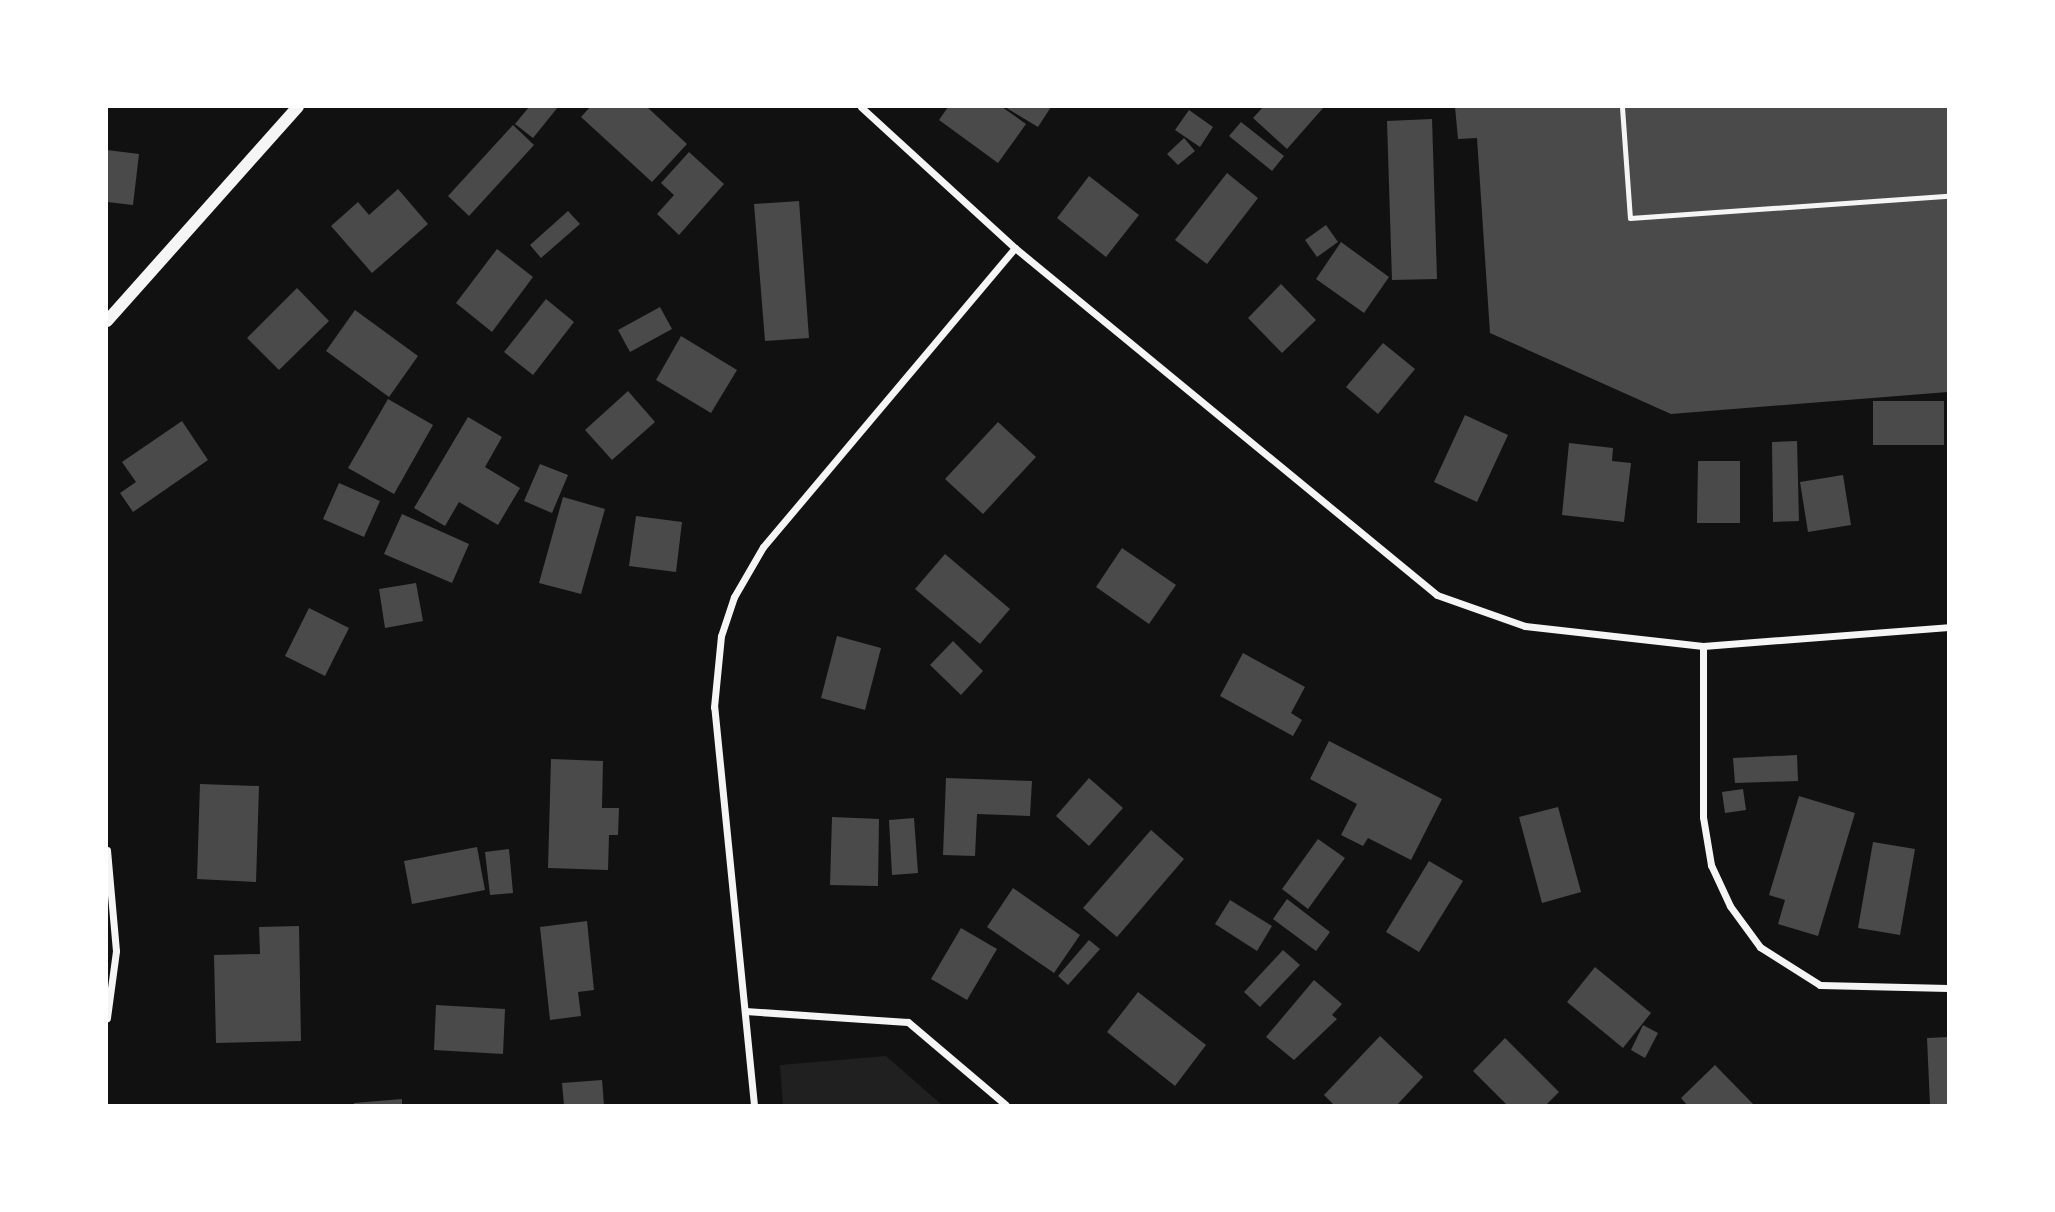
<!DOCTYPE html>
<html>
<head>
<meta charset="utf-8">
<style>
	body { margin:0 }
	#map { position:relative; width:2055px; height:1212px; overflow:hidden; background:#111; font-family:"Fira Sans",sans-serif }
	div>[style] { position:absolute }
	.green>* { inset:0; background:#202020 }
	.building>* { inset:0; background:#4a4a4a }
	.service>* { height:5px; margin:-2.5px; padding:0 2.5px; transform-origin:2.5px; border-radius:2.5px; background:#f5f5f5 }
	.minor>* { height:7px; margin:-3.5px; padding:0 3.5px; transform-origin:3.5px; border-radius:3.5px; background:#f5f5f5 }
	.tertiary>* { height:12px; margin:-6px; padding:0 6px; transform-origin:6px; border-radius:6px; background:#f5f5f5 }
	span { translate:-50% -50%; white-space:nowrap; text-align:center; line-height:1.15; -webkit-text-stroke:5px #fff; paint-order:stroke }
	.frame { position:absolute; inset:0; border:108px solid #fff; pointer-events:none }
</style>
</head>
<body>
<div id="map">
	<div class="green">
		<i style="clip-path:polygon(886px 1056px,942px 1105px,783px 1105px,780px 1065px)"></i>
	</div>
	<div class="building">
		<i style="clip-path:polygon(529px 107px,558px 107px,533px 138px,515px 124px)"></i>
		<i style="clip-path:polygon(590px 107px,647px 107px,687px 144px,652px 182px,581px 117px)"></i>
		<i style="clip-path:polygon(948px 107px,1002px 107px,1026px 124px,998px 163px,939px 120px)"></i>
		<i style="clip-path:polygon(1005px 107px,1051px 107px,1038px 127px)"></i>
		<i style="clip-path:polygon(1263px 107px,1324px 107px,1287px 149px,1253px 118px)"></i>
		<i style="clip-path:polygon(1455px 107px,1948px 107px,1948px 392px,1671px 414px,1490px 333px,1477px 138px,1458px 139px)"></i>
		<i style="clip-path:polygon(1189px 110px,1213px 127px,1200px 147px,1175px 130px)"></i>
		<i style="clip-path:polygon(1432px 119px,1437px 279px,1392px 280px,1387px 121px)"></i>
		<i style="clip-path:polygon(1241px 122px,1284px 156px,1272px 171px,1229px 136px)"></i>
		<i style="clip-path:polygon(513px 125px,534px 145px,469px 216px,448px 196px)"></i>
		<i style="clip-path:polygon(1184px 138px,1195px 151px,1178px 165px,1167px 154px)"></i>
		<i style="clip-path:polygon(107px 150px,139px 154px,133px 205px,107px 202px)"></i>
		<i style="clip-path:polygon(689px 152px,724px 184px,679px 235px,657px 214px,674px 195px,661px 183px)"></i>
		<i style="clip-path:polygon(1227px 173px,1258px 198px,1207px 264px,1175px 240px)"></i>
		<i style="clip-path:polygon(1089px 176px,1139px 215px,1106px 257px,1057px 218px)"></i>
		<i style="clip-path:polygon(398px 189px,428px 224px,372px 273px,331px 226px,358px 202px,369px 215px)"></i>
		<i style="clip-path:polygon(799px 201px,809px 338px,765px 341px,754px 204px)"></i>
		<i style="clip-path:polygon(568px 211px,580px 224px,541px 258px,530px 245px)"></i>
		<i style="clip-path:polygon(1326px 225px,1338px 242px,1317px 257px,1305px 240px)"></i>
		<i style="clip-path:polygon(1341px 242px,1389px 277px,1364px 313px,1316px 279px)"></i>
		<i style="clip-path:polygon(497px 249px,533px 277px,492px 332px,456px 303px)"></i>
		<i style="clip-path:polygon(1281px 284px,1316px 320px,1282px 353px,1248px 318px)"></i>
		<i style="clip-path:polygon(297px 288px,329px 321px,279px 370px,247px 338px)"></i>
		<i style="clip-path:polygon(546px 299px,574px 322px,533px 375px,504px 352px)"></i>
		<i style="clip-path:polygon(660px 307px,672px 329px,630px 352px,618px 330px)"></i>
		<i style="clip-path:polygon(355px 310px,418px 356px,389px 397px,326px 351px)"></i>
		<i style="clip-path:polygon(681px 336px,737px 370px,711px 413px,656px 380px)"></i>
		<i style="clip-path:polygon(1383px 343px,1415px 369px,1378px 414px,1346px 387px)"></i>
		<i style="clip-path:polygon(628px 391px,655px 422px,612px 460px,585px 430px)"></i>
		<i style="clip-path:polygon(388px 399px,433px 425px,394px 494px,348px 468px)"></i>
		<i style="clip-path:polygon(1873px 401px,1944px 401px,1944px 445px,1873px 445px)"></i>
		<i style="clip-path:polygon(1465px 415px,1508px 435px,1477px 502px,1434px 482px)"></i>
		<i style="clip-path:polygon(468px 417px,502px 437px,485px 467px,520px 488px,498px 525px,459px 502px,445px 526px,414px 508px)"></i>
		<i style="clip-path:polygon(182px 421px,208px 460px,133px 512px,120px 493px,136px 482px,122px 462px)"></i>
		<i style="clip-path:polygon(998px 422px,1036px 457px,983px 514px,945px 479px)"></i>
		<i style="clip-path:polygon(1797px 441px,1799px 521px,1773px 522px,1772px 442px)"></i>
		<i style="clip-path:polygon(1569px 443px,1613px 448px,1612px 461px,1631px 463px,1624px 522px,1562px 515px)"></i>
		<i style="clip-path:polygon(1698px 461px,1740px 461px,1740px 523px,1697px 523px)"></i>
		<i style="clip-path:polygon(540px 464px,568px 475px,552px 513px,524px 501px)"></i>
		<i style="clip-path:polygon(1843px 475px,1851px 525px,1808px 532px,1800px 482px)"></i>
		<i style="clip-path:polygon(339px 483px,380px 501px,364px 537px,323px 519px)"></i>
		<i style="clip-path:polygon(563px 497px,605px 509px,581px 594px,539px 583px)"></i>
		<i style="clip-path:polygon(402px 514px,469px 544px,452px 583px,384px 554px)"></i>
		<i style="clip-path:polygon(636px 516px,682px 522px,676px 572px,629px 566px)"></i>
		<i style="clip-path:polygon(1122px 548px,1176px 585px,1149px 624px,1096px 587px)"></i>
		<i style="clip-path:polygon(945px 554px,1010px 609px,980px 644px,915px 589px)"></i>
		<i style="clip-path:polygon(416px 583px,423px 621px,385px 628px,379px 589px)"></i>
		<i style="clip-path:polygon(309px 608px,349px 628px,325px 676px,285px 656px)"></i>
		<i style="clip-path:polygon(837px 636px,881px 648px,865px 710px,821px 698px)"></i>
		<i style="clip-path:polygon(953px 641px,983px 671px,961px 695px,930px 665px)"></i>
		<i style="clip-path:polygon(1243px 653px,1305px 687px,1291px 713px,1302px 720px,1293px 736px,1220px 696px)"></i>
		<i style="clip-path:polygon(1329px 741px,1442px 799px,1411px 860px,1368px 838px,1363px 846px,1341px 835px,1357px 804px,1310px 779px)"></i>
		<i style="clip-path:polygon(1797px 755px,1798px 781px,1735px 783px,1733px 758px)"></i>
		<i style="clip-path:polygon(551px 759px,603px 761px,602px 808px,619px 808px,618px 835px,609px 835px,608px 870px,548px 868px)"></i>
		<i style="clip-path:polygon(946px 778px,1032px 781px,1030px 816px,977px 814px,975px 856px,943px 855px)"></i>
		<i style="clip-path:polygon(1089px 778px,1123px 808px,1089px 846px,1056px 816px)"></i>
		<i style="clip-path:polygon(200px 784px,259px 786px,256px 882px,197px 879px)"></i>
		<i style="clip-path:polygon(1743px 789px,1746px 810px,1725px 813px,1722px 792px)"></i>
		<i style="clip-path:polygon(1799px 796px,1855px 813px,1818px 936px,1778px 924px,1785px 900px,1769px 895px)"></i>
		<i style="clip-path:polygon(1558px 807px,1581px 892px,1542px 903px,1519px 817px)"></i>
		<i style="clip-path:polygon(832px 817px,879px 819px,878px 886px,830px 885px)"></i>
		<i style="clip-path:polygon(914px 818px,918px 873px,892px 875px,889px 820px)"></i>
		<i style="clip-path:polygon(1151px 830px,1184px 859px,1117px 937px,1083px 908px)"></i>
		<i style="clip-path:polygon(1318px 839px,1345px 858px,1308px 909px,1282px 889px)"></i>
		<i style="clip-path:polygon(1873px 842px,1915px 849px,1900px 935px,1858px 928px)"></i>
		<i style="clip-path:polygon(477px 847px,485px 890px,412px 904px,404px 861px)"></i>
		<i style="clip-path:polygon(509px 849px,513px 893px,490px 895px,485px 852px)"></i>
		<i style="clip-path:polygon(1429px 861px,1463px 881px,1419px 952px,1386px 932px)"></i>
		<i style="clip-path:polygon(1013px 888px,1080px 935px,1054px 973px,987px 927px)"></i>
		<i style="clip-path:polygon(1287px 899px,1330px 932px,1316px 951px,1273px 919px)"></i>
		<i style="clip-path:polygon(1230px 900px,1272px 926px,1257px 951px,1215px 924px)"></i>
		<i style="clip-path:polygon(587px 921px,594px 990px,578px 992px,581px 1016px,550px 1020px,540px 927px)"></i>
		<i style="clip-path:polygon(299px 926px,301px 1041px,216px 1043px,214px 955px,260px 954px,259px 927px)"></i>
		<i style="clip-path:polygon(961px 928px,997px 949px,967px 1000px,931px 979px)"></i>
		<i style="clip-path:polygon(1089px 940px,1100px 949px,1068px 985px,1058px 976px)"></i>
		<i style="clip-path:polygon(1283px 950px,1300px 965px,1260px 1007px,1244px 992px)"></i>
		<i style="clip-path:polygon(1595px 967px,1651px 1013px,1623px 1048px,1567px 1002px)"></i>
		<i style="clip-path:polygon(1314px 980px,1342px 1004px,1332px 1015px,1337px 1019px,1294px 1060px,1266px 1037px)"></i>
		<i style="clip-path:polygon(1138px 992px,1206px 1045px,1175px 1086px,1107px 1032px)"></i>
		<i style="clip-path:polygon(436px 1005px,505px 1009px,503px 1054px,434px 1050px)"></i>
		<i style="clip-path:polygon(1643px 1025px,1658px 1033px,1645px 1058px,1631px 1050px)"></i>
		<i style="clip-path:polygon(1380px 1036px,1423px 1077px,1397px 1105px,1334px 1105px,1324px 1095px)"></i>
		<i style="clip-path:polygon(1948px 1037px,1948px 1105px,1930px 1105px,1927px 1038px)"></i>
		<i style="clip-path:polygon(1505px 1038px,1559px 1092px,1546px 1105px,1507px 1105px,1473px 1071px)"></i>
		<i style="clip-path:polygon(1715px 1065px,1754px 1105px,1687px 1105px,1681px 1098px)"></i>
		<i style="clip-path:polygon(602px 1080px,604px 1105px,564px 1105px,562px 1083px)"></i>
		<i style="clip-path:polygon(402px 1099px,402px 1105px,354px 1105px,354px 1103px)"></i>
	</div>
	<div class="service">
		<i style="left:1622px;top:107px;width:111px;rotate:85.9deg"></i>
		<i style="left:1630px;top:218px;width:319px;rotate:-4deg"></i>
	</div>
	<div class="minor">
		<i style="left:861px;top:107px;width:209px;rotate:42.5deg"></i>
		<i style="left:1015px;top:248px;width:546px;rotate:39.43deg"></i>
		<i style="left:1437px;top:595px;width:93px;rotate:19.4deg"></i>
		<i style="left:1525px;top:626px;width:179px;rotate:6.4deg"></i>
		<i style="left:1703px;top:646px;width:246px;rotate:-4.4deg"></i>
		<i style="left:1703px;top:646px;width:171px;rotate:90deg"></i>
		<i style="left:1703px;top:817px;width:49px;rotate:80.5deg"></i>
		<i style="left:1711px;top:865px;width:45px;rotate:65.1deg"></i>
		<i style="left:1730px;top:906px;width:51px;rotate:53.8deg"></i>
		<i style="left:1760px;top:947px;width:71px;rotate:32.3deg"></i>
		<i style="left:1820px;top:985px;width:128px;rotate:1.3deg"></i>
		<i style="left:107px;top:850px;width:101px;rotate:84.9deg"></i>
		<i style="left:116px;top:951px;width:68px;rotate:97.7deg"></i>
		<i style="left:745px;top:1011px;width:163px;rotate:3.9deg"></i>
		<i style="left:908px;top:1022px;width:128px;rotate:40.3deg"></i>
		<i style="left:754px;top:1105px;width:400px;rotate:-95.7deg"></i>
		<i style="left:714px;top:707px;width:71px;rotate:-84.4deg"></i>
		<i style="left:721px;top:636px;width:41px;rotate:-71.6deg"></i>
		<i style="left:734px;top:597px;width:58px;rotate:-59.9deg"></i>
		<i style="left:763px;top:547px;width:391px;rotate:-49.9deg"></i>
	</div>
	<div class="tertiary">
		<i style="left:107px;top:321px;width:287px;rotate:-48.3deg"></i>
	</div>
	<div class="frame"></div>
</div>
</body>
</html>
